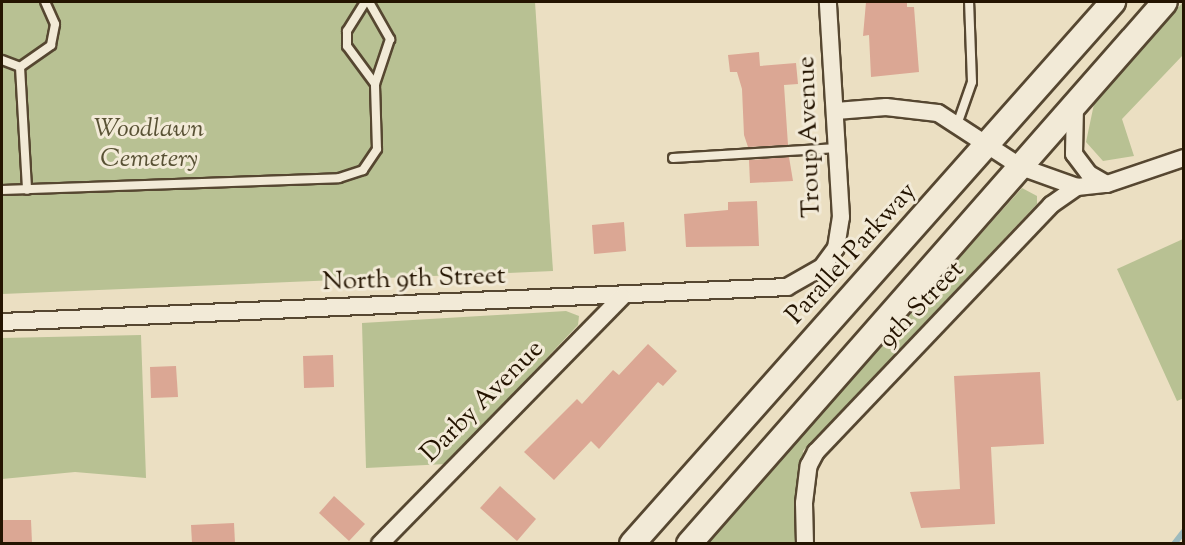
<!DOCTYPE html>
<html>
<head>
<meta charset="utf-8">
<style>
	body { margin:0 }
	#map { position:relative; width:1185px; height:545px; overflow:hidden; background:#ebdfc2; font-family:"Sorts Mill Goudy",serif }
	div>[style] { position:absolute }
	.green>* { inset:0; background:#b8c193 }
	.stream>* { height:6px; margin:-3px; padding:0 3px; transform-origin:3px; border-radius:3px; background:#9cbabd }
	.building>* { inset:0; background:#dba794 }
	.roads { filter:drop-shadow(2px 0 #564731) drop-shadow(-2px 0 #564731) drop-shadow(0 2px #564731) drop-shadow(0 -2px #564731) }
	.lane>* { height:8px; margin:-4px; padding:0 4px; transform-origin:4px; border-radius:4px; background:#f2ead7 }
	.street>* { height:16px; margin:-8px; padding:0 8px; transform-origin:8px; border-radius:8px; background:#f2ead7 }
	.secondary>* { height:24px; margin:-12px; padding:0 12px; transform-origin:12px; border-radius:12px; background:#f2ead7 }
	span { translate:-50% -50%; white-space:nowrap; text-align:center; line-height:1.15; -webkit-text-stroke:6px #f2ead7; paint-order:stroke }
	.park-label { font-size:26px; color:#585134; font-style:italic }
	.street-label { font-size:26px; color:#241401 }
	.frame { position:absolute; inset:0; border:3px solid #241401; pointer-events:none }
</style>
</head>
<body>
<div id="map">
	<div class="green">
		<i style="clip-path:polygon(2px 2px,535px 2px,553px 271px,2px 294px)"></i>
		<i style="clip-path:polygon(1183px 2px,1183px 55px,1122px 119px,1134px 156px,1103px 161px,1086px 142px,1094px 104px)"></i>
		<i style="clip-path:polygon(1022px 188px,1037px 196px,1037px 204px,803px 451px,801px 543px,702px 544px)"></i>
		<i style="clip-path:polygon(1183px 239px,1184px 398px,1177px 401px,1117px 269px)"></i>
		<i style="clip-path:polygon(566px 311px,579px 316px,578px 325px,446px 464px,366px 468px,362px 323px)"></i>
		<i style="clip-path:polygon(141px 335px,146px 478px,75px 472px,2px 479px,2px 338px)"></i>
	</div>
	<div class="stream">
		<i style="left:1174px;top:544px;width:16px;rotate:-52deg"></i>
	</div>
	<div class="building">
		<i style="clip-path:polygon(866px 2px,907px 2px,907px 7px,914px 7px,919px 72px,871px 77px,869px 35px,863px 36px)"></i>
		<i style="clip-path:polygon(759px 52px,760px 66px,796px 63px,798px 84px,784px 85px,788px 145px,748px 147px,744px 135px,742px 89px,737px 72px,730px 72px,728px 55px)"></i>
		<i style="clip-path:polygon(789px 157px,793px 181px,750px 183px,749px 160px)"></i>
		<i style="clip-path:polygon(757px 201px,759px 246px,686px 247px,684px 214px,728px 210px,728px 202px)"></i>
		<i style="clip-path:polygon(624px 222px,626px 251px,594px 254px,592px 225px)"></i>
		<i style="clip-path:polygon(648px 344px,677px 371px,663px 386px,658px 382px,599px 449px,591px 441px,554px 480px,524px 452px,577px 399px,582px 404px,613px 370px,619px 375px)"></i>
		<i style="clip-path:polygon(333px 355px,334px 387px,304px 388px,303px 356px)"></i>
		<i style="clip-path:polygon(176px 366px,178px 397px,151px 398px,150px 367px)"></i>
		<i style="clip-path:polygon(1040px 372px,1044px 444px,991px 447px,995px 524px,921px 528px,910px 492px,960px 489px,954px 376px)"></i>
		<i style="clip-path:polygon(500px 486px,536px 519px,517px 541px,480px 508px)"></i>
		<i style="clip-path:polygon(334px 496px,365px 524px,349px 541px,319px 513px)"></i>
		<i style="clip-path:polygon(2px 520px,31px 520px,32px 543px,3px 543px)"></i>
		<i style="clip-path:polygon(234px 523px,235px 543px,192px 543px,191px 525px)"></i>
	</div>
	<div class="roads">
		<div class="lane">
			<i style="left:369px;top:2px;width:43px;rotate:60.4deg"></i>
			<i style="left:390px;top:39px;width:47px;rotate:108.4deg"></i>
			<i style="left:2px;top:60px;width:19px;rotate:21deg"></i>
			<i style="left:20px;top:67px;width:38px;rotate:-35deg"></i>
			<i style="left:51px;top:45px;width:21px;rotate:-79deg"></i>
			<i style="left:55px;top:24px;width:24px;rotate:-114deg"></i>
			<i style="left:20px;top:67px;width:123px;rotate:86.7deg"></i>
			<i style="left:958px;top:122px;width:42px;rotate:-70.7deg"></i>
			<i style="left:972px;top:82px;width:80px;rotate:-92.1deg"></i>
			<i style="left:673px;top:158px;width:165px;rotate:-3.5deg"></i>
			<i style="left:2px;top:190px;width:337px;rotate:-2deg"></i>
			<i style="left:339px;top:178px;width:25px;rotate:-18deg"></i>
			<i style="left:363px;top:170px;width:25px;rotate:-56deg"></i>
			<i style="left:377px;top:149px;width:65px;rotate:-91.8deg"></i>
			<i style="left:375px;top:84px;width:47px;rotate:-126.4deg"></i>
			<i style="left:347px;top:46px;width:15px;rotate:-90deg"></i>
			<i style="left:347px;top:31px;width:34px;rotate:-58deg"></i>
		</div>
		<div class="street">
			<i style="left:1075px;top:106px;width:48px;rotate:91.2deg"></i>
			<i style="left:1074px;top:154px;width:25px;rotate:53deg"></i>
			<i style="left:1089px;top:174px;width:20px;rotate:30deg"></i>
			<i style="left:836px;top:111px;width:50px;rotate:-4.6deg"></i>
			<i style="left:886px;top:107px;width:52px;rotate:6.6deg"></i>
			<i style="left:938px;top:113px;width:99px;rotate:33deg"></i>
			<i style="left:1021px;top:167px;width:59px;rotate:19.7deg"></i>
			<i style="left:1077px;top:187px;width:30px;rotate:-6deg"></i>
			<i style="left:1107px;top:184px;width:81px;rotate:-18.7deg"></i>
			<i style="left:2px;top:322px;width:786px;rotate:-2.55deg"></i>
			<i style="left:787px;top:287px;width:40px;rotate:-29.7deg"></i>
			<i style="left:822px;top:267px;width:24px;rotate:-54deg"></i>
			<i style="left:836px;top:248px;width:31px;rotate:-81deg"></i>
			<i style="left:841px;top:217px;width:215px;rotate:-93.5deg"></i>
			<i style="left:380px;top:544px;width:346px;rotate:-45.6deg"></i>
			<i style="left:805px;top:544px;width:41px;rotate:-91.4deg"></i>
			<i style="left:804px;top:503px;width:38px;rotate:-83deg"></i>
			<i style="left:809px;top:465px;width:15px;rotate:-62deg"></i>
			<i style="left:816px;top:452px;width:341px;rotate:-46.4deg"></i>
			<i style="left:1051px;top:205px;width:32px;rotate:-35deg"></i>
		</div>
		<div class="secondary">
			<i style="left:632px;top:544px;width:725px;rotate:-48.41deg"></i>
			<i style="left:689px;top:544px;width:721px;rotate:-48.71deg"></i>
		</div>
	</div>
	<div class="park-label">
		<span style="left:149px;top:145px">Woodlawn<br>Cemetery</span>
	</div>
	<div class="street-label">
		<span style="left:810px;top:137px;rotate:-92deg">Troup Avenue</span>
		<span style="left:852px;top:254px;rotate:-48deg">Parallel Parkway</span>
		<span style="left:414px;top:280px;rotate:-2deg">North 9th Street</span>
		<span style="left:922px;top:305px;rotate:-46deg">9th Street</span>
		<span style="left:483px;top:402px;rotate:-45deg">Darby Avenue</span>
	</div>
	<div class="frame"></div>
</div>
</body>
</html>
